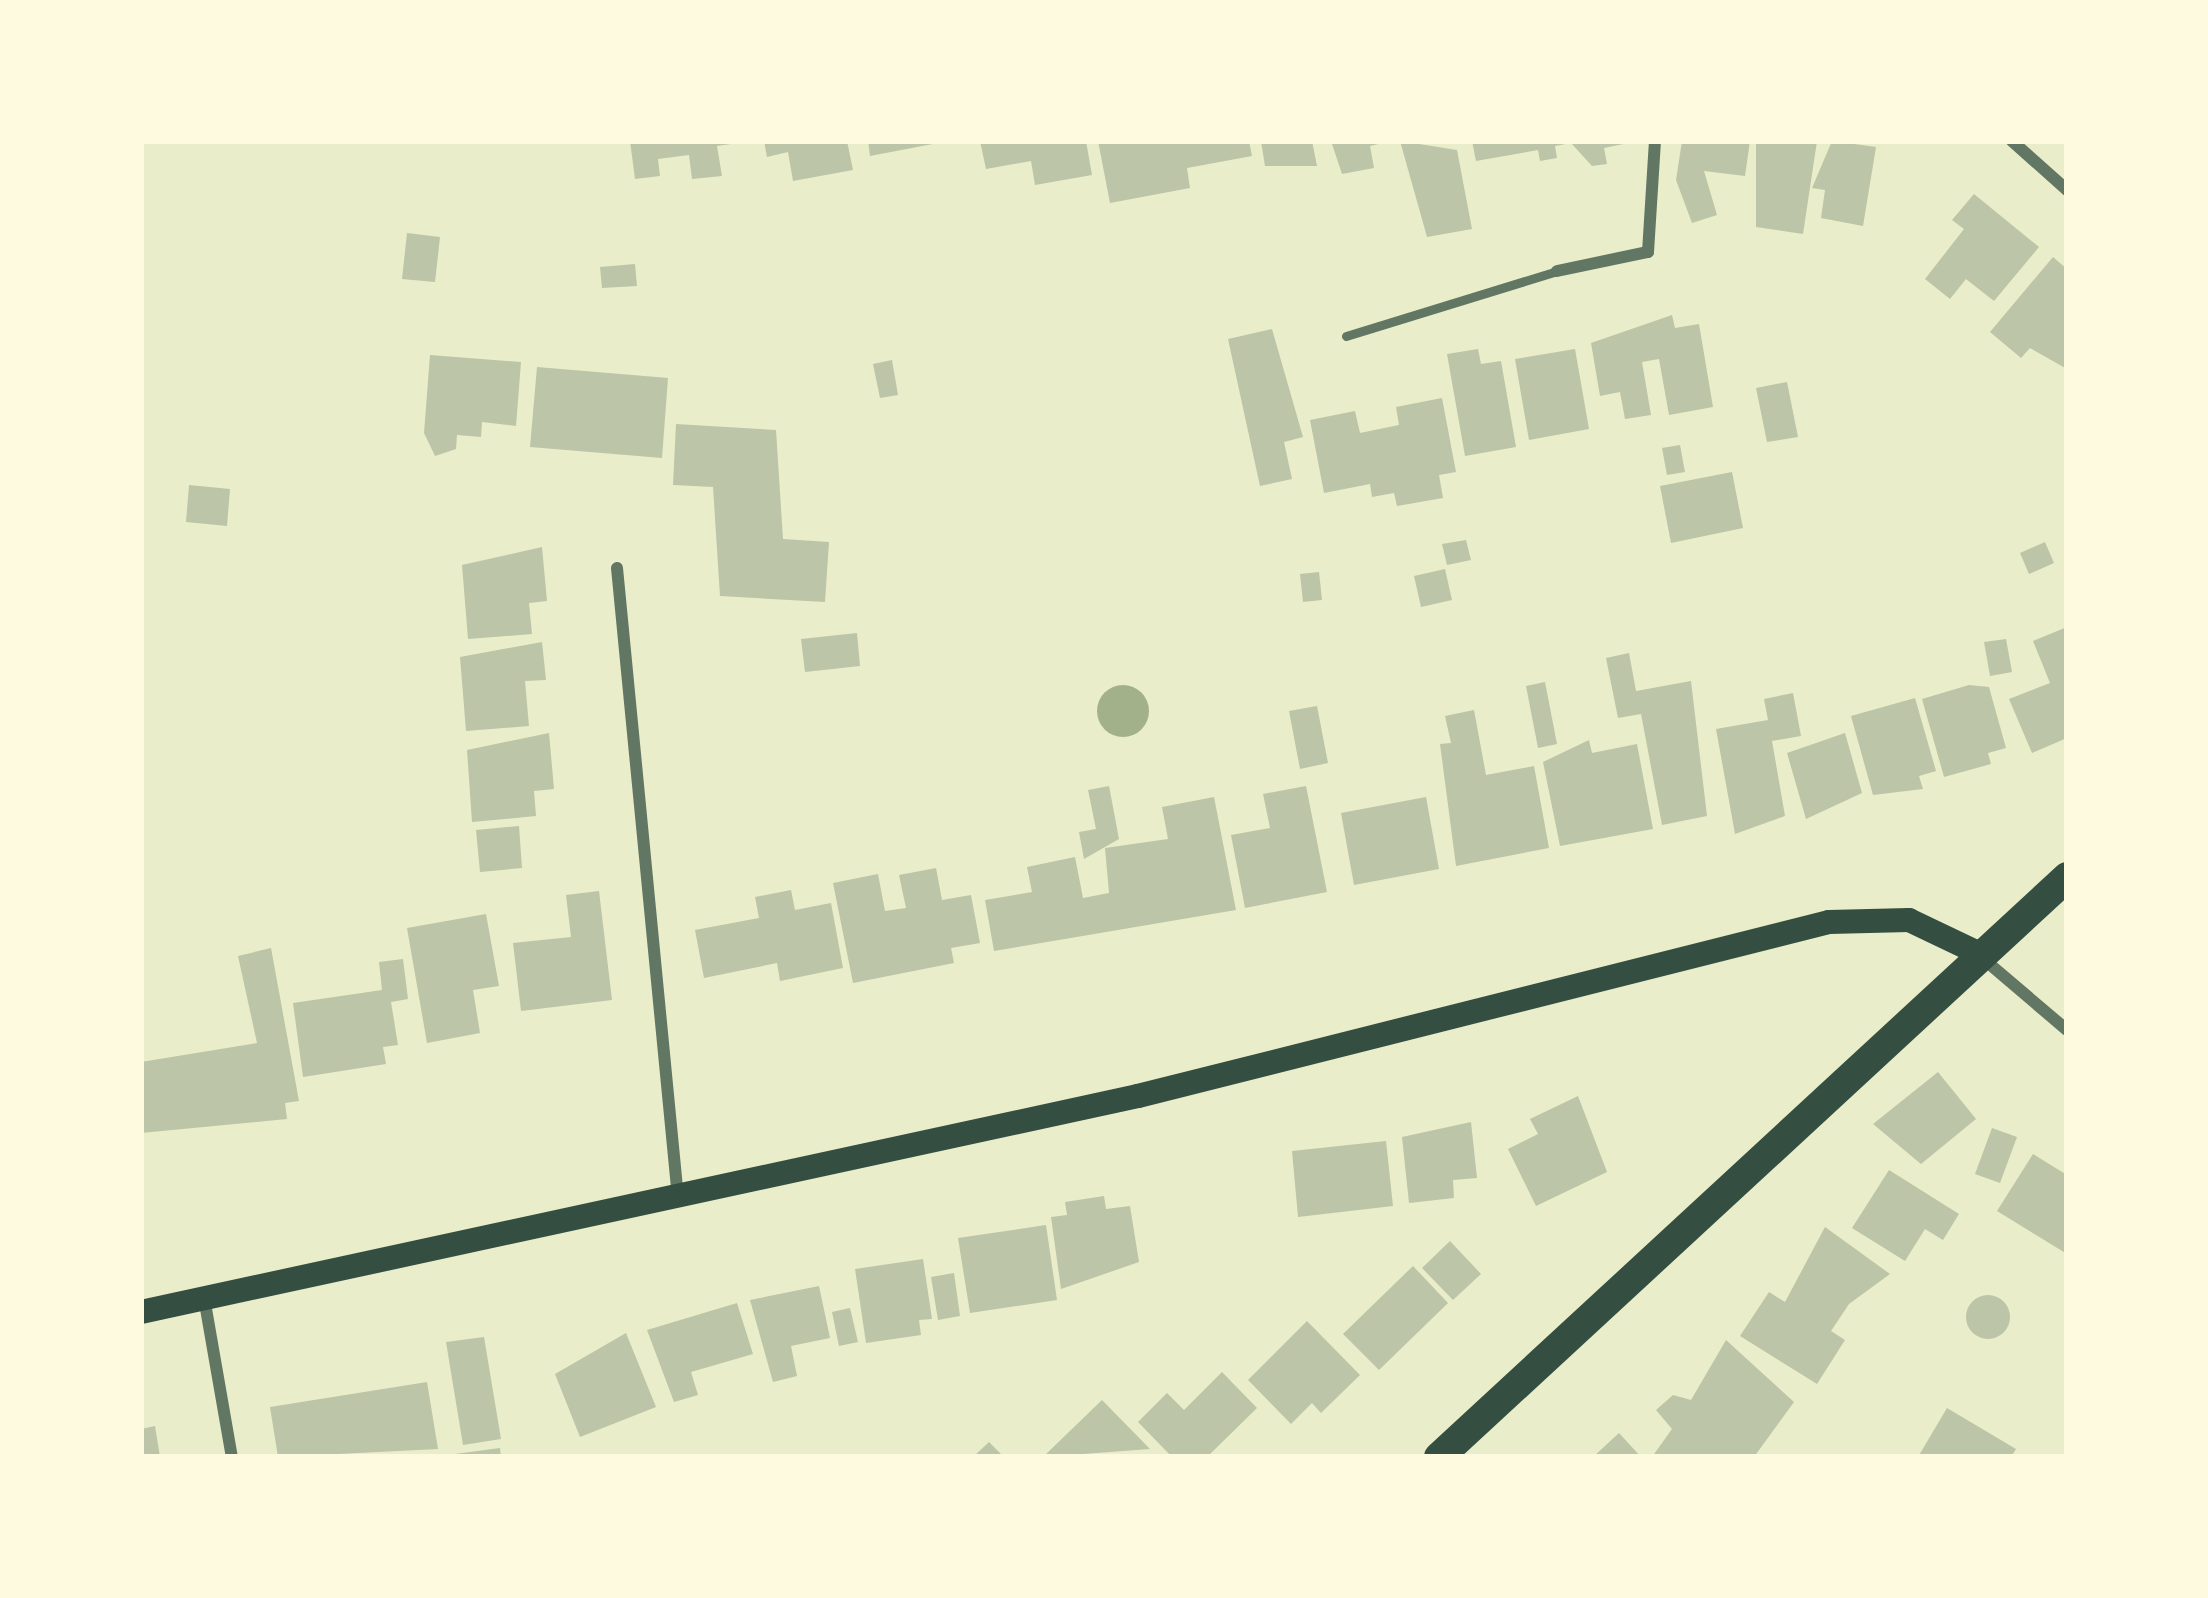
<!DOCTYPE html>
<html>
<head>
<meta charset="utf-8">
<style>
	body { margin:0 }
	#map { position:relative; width:2208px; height:1598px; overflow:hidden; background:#e9edc9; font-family:"DejaVu Sans",sans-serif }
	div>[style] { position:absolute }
	.water>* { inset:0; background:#a3b18a }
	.round { border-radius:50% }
	.building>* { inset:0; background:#bcc5a7 }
	.service>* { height:9px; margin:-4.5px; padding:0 4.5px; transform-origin:4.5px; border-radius:4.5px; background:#617663 }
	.minor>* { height:12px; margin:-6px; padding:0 6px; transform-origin:6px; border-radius:6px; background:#617663 }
	.secondary>* { height:24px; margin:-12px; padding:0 12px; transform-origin:12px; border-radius:12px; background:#344e41 }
	.primary>* { height:30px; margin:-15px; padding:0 15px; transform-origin:15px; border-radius:15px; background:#344e41 }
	span { translate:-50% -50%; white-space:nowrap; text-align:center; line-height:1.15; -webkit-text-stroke:10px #fefae0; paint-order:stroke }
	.frame { position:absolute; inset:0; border:144px solid #fefae0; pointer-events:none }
</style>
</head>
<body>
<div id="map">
	<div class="water">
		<i class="round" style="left:1097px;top:685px;width:52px;height:52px"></i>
	</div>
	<div class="building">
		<i style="clip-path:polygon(630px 141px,731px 141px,731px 144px,717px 146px,722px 176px,692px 179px,689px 155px,658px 159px,660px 176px,635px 179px)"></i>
		<i style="clip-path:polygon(764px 141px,847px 141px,853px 170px,793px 181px,788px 152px,767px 157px)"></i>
		<i style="clip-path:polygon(868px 141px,938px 141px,938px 143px,870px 156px)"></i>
		<i style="clip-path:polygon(980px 141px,1086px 141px,1092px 175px,1035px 185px,1031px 161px,986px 169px)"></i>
		<i style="clip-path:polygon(1098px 141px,1249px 141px,1252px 156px,1187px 168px,1190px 188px,1110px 203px)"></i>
		<i style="clip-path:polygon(1261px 141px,1312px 141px,1317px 166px,1265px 166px)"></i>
		<i style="clip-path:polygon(1331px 141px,1383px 141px,1383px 143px,1370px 146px,1374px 168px,1342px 174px)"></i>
		<i style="clip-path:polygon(1400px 141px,1457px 150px,1472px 229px,1427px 237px)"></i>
		<i style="clip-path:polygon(1472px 141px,1628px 141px,1628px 143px,1604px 148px,1607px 164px,1592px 166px,1571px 143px,1555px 146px,1557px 158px,1540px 161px,1538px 150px,1476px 161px)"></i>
		<i style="clip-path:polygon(1682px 141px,1750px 141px,1745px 176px,1704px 171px,1717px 215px,1692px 223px,1676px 180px)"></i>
		<i style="clip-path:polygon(1772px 141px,1817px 141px,1803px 234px,1756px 227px,1756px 143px)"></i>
		<i style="clip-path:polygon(1832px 141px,1876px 147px,1863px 226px,1821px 218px,1825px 190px,1812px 188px)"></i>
		<i style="clip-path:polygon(1974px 194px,2039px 247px,1994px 301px,1966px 279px,1950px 299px,1925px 279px,1964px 229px,1952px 220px)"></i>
		<i style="clip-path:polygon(407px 233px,440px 237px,435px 282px,402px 279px)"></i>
		<i style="clip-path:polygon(2053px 257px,2067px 269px,2067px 369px,2030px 348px,2021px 358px,1990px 332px)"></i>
		<i style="clip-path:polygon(635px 264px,637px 286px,602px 288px,600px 267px)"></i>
		<i style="clip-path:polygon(1672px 315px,1675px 328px,1699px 324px,1713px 407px,1669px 415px,1659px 359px,1642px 362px,1651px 415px,1625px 419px,1620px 392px,1600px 396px,1591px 343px)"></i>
		<i style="clip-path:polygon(1272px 329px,1303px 437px,1284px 442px,1292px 479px,1260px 486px,1228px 339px)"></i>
		<i style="clip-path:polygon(1478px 349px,1481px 364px,1501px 361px,1516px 447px,1465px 456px,1447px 354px)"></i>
		<i style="clip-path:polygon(1575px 349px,1589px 429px,1529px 440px,1515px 359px)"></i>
		<i style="clip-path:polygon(430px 355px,521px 362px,516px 426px,482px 422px,481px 437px,457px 435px,456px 449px,435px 456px,424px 433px)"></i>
		<i style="clip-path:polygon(892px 360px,898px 395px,880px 398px,873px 364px)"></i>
		<i style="clip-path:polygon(537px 367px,668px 378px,662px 458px,530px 447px)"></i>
		<i style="clip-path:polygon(1787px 382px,1798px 437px,1767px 442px,1756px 388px)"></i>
		<i style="clip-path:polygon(1442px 398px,1456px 472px,1439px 475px,1443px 498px,1397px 506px,1394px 493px,1372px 497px,1370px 484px,1324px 493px,1310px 420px,1355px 411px,1360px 433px,1399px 425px,1396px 407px)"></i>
		<i style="clip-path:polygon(676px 424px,776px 430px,783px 539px,829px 542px,825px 602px,720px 596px,713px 487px,673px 485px)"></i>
		<i style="clip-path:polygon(1680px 445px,1685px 472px,1667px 475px,1662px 448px)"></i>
		<i style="clip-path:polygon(1732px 472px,1743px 528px,1671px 543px,1660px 486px)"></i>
		<i style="clip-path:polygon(189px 485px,230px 489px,227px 526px,186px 522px)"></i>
		<i style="clip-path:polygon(1466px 540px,1471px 560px,1447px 565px,1442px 544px)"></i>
		<i style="clip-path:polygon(2045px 542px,2054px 563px,2029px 574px,2020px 553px)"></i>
		<i style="clip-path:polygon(542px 547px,547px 601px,529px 603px,532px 634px,468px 639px,462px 565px)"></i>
		<i style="clip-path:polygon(1445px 569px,1452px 600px,1421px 607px,1414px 576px)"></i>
		<i style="clip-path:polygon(1319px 572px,1322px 600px,1303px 602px,1300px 574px)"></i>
		<i style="clip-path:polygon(2067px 627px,2067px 738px,2032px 753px,2009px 699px,2050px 683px,2033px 641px)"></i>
		<i style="clip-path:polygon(857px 633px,860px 666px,805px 672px,801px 639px)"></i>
		<i style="clip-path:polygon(2006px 639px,2012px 672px,1990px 676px,1984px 642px)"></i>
		<i style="clip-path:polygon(542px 642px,546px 680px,525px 681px,529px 726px,466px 731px,460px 657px)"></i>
		<i style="clip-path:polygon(1629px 653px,1636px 691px,1691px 681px,1707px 816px,1662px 825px,1641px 714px,1618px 718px,1606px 658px)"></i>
		<i style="clip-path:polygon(1545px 682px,1557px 744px,1538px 748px,1526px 686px)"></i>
		<i style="clip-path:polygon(1969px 685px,1989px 687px,2006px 748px,1988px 753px,1991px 764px,1944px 777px,1922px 699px)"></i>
		<i style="clip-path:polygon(1793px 693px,1801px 736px,1772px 741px,1785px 816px,1735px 834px,1716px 729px,1768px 720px,1764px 699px)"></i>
		<i style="clip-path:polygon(1915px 698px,1936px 771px,1919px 776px,1923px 789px,1873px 795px,1851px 716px)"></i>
		<i style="clip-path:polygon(1317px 706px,1328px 763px,1300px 769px,1289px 711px)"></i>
		<i style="clip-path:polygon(1474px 710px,1486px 775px,1534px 766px,1549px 848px,1456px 866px,1440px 744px,1451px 743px,1445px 716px)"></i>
		<i style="clip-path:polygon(549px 733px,554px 789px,534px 791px,536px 816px,472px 822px,467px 750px)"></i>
		<i style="clip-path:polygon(1845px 733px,1862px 793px,1806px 819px,1787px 753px)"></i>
		<i style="clip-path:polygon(1589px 740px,1592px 753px,1637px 744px,1653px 829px,1560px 846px,1543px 762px)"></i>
		<i style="clip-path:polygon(1109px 786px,1119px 839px,1084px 859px,1079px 832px,1096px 829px,1088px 790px)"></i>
		<i style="clip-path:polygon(1306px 786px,1327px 892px,1245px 908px,1231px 835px,1270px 828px,1263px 794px)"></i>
		<i style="clip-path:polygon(1214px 797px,1236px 910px,994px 951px,985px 900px,1032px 892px,1027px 867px,1075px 857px,1083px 898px,1109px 893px,1105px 848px,1168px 839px,1162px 807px)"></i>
		<i style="clip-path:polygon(1426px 797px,1439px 869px,1354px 885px,1341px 813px)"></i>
		<i style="clip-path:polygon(519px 826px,522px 868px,480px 872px,476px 830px)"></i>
		<i style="clip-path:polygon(936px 868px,942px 900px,971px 895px,980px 943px,951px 948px,954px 963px,853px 983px,833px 883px,878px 874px,885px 911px,906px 908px,899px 875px)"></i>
		<i style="clip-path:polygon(791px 890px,795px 910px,831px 903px,843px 968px,780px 981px,777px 963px,704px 978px,695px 930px,759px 918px,755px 897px)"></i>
		<i style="clip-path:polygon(599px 891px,612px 1000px,521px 1011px,513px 943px,571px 937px,566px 895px)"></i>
		<i style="clip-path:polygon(486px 914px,499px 986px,473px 990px,480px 1033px,427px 1043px,407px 928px)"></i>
		<i style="clip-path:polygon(271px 948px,299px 1101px,285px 1103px,287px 1119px,141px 1133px,141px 1062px,257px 1043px,238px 956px)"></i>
		<i style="clip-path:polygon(403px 959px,408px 999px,391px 1002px,398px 1045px,383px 1047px,386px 1064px,303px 1077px,293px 1003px,382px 990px,379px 962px)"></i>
		<i style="clip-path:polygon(1938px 1072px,1976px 1119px,1921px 1164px,1873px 1124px)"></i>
		<i style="clip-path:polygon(1578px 1096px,1607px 1172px,1536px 1206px,1508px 1149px,1538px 1134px,1530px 1119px)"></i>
		<i style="clip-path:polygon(1471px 1122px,1477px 1178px,1453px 1180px,1454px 1198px,1409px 1203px,1402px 1137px)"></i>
		<i style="clip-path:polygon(1992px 1128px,2017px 1137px,2000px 1183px,1975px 1174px)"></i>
		<i style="clip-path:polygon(1386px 1141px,1393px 1206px,1298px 1217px,1292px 1151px)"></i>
		<i style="clip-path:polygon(2033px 1154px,2067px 1175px,2067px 1254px,1997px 1211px)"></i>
		<i style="clip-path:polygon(1889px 1170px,1959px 1214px,1943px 1240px,1925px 1229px,1905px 1261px,1852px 1228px)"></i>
		<i style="clip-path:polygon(1104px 1196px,1106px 1209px,1130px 1206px,1139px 1262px,1061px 1289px,1051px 1217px,1067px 1215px,1065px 1202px)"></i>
		<i style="clip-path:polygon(1046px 1225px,1057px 1300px,970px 1313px,958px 1238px)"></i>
		<i style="clip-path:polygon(1825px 1227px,1890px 1274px,1849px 1304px,1831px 1331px,1845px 1340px,1817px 1384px,1740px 1336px,1769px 1292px,1785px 1302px)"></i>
		<i style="clip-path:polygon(1450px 1241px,1481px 1274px,1453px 1300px,1422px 1268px)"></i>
		<i style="clip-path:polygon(923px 1259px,932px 1319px,919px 1320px,921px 1335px,866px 1343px,855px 1269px)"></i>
		<i style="clip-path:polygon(1413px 1266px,1448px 1303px,1379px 1370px,1343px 1334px)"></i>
		<i style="clip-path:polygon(954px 1273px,960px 1316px,938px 1320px,931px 1277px)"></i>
		<i style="clip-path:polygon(819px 1286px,830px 1338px,791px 1346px,797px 1376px,773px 1382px,750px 1300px)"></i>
		<i class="round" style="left:1966px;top:1295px;width:44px;height:44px"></i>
		<i style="clip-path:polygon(737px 1303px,753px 1354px,691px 1372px,698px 1395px,674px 1402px,647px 1330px)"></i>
		<i style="clip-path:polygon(850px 1308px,858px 1342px,839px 1346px,832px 1312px)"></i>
		<i style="clip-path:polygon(1307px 1321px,1360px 1375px,1321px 1413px,1312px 1403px,1291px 1424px,1248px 1380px)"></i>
		<i style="clip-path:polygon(626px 1333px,656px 1407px,580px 1437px,555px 1374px)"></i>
		<i style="clip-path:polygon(484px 1337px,501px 1439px,463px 1445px,446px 1342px)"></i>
		<i style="clip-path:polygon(1726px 1340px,1794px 1402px,1754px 1457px,1652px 1457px,1672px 1429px,1656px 1410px,1673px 1395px,1691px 1400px)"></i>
		<i style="clip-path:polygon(1222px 1372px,1257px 1408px,1207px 1457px,1172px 1457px,1138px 1422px,1167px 1393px,1184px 1410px)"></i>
		<i style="clip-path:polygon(427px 1382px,438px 1449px,278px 1457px,270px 1407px)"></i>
		<i style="clip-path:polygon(1102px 1400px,1150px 1449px,1043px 1457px)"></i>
		<i style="clip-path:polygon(1947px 1408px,2016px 1449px,2011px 1457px,1918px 1457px)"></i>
		<i style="clip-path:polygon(155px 1426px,160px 1457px,141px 1457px,141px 1429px)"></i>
		<i style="clip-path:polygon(1619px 1433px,1641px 1457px,1593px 1457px)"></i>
		<i style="clip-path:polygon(989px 1442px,1004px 1457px,961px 1457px,974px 1456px)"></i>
		<i style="clip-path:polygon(500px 1448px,501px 1457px,456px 1457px,455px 1454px)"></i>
	</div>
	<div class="service">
		<i style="left:1346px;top:336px;width:221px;rotate:-17.1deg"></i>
	</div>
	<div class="minor">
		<i style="left:2012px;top:141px;width:74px;rotate:41.7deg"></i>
		<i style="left:1557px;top:271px;width:93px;rotate:-11.8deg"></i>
		<i style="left:1648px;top:252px;width:111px;rotate:-86.4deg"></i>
		<i style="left:617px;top:568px;width:633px;rotate:84.47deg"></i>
		<i style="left:1980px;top:956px;width:114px;rotate:40.4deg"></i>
		<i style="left:205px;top:1303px;width:156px;rotate:80.1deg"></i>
	</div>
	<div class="secondary">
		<i style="left:141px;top:1312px;width:1020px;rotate:-12.22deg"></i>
		<i style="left:1138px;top:1096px;width:713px;rotate:-14.13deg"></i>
		<i style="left:1829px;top:922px;width:80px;rotate:-1.4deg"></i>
		<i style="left:1909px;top:920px;width:72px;rotate:25.5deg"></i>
	</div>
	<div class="primary">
		<i style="left:1439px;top:1457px;width:855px;rotate:-42.72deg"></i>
	</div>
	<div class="frame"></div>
</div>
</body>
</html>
